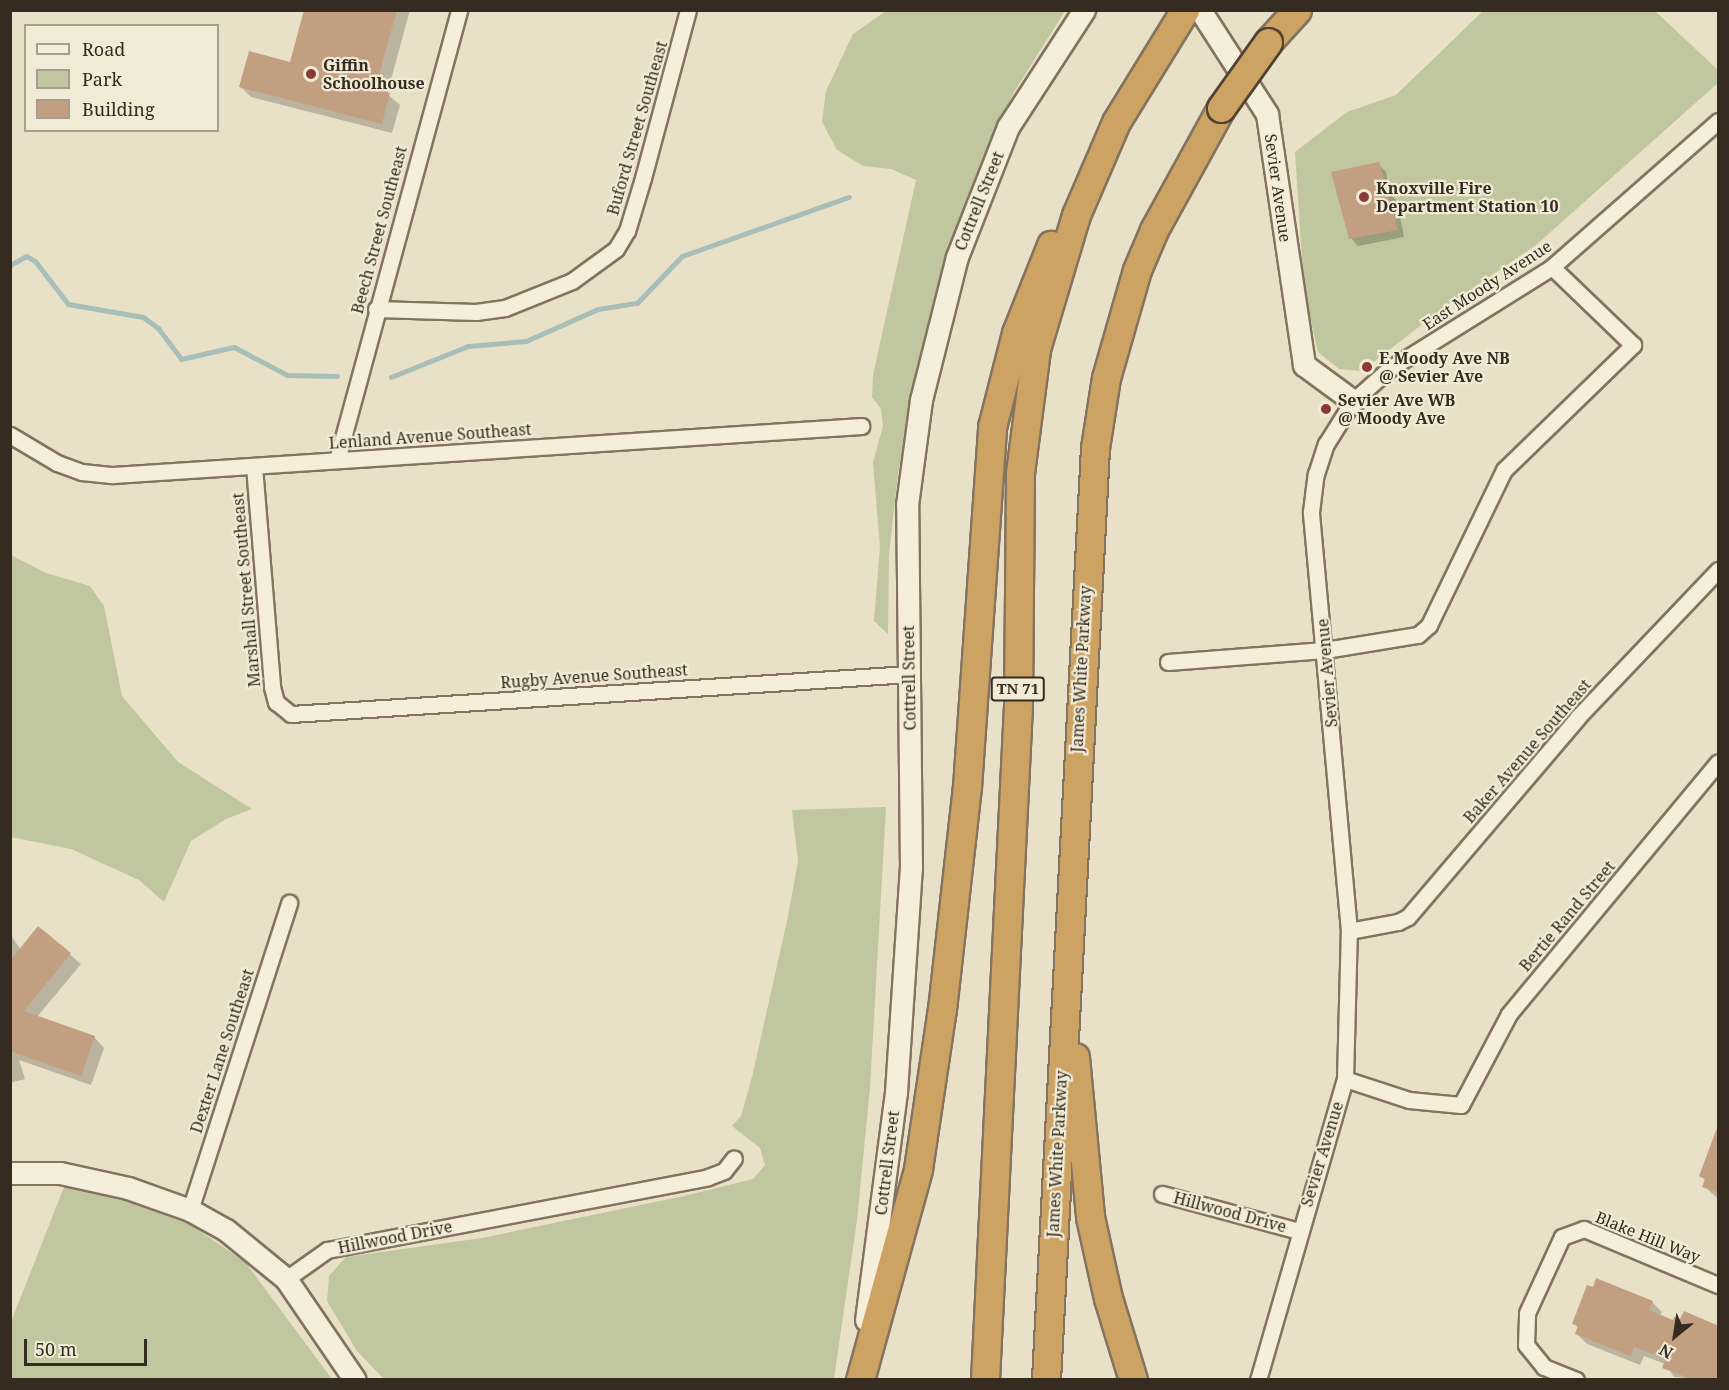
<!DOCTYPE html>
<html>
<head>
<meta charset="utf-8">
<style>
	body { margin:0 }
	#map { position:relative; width:1729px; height:1390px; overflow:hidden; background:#e9e0c8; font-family:"Noto Serif",serif }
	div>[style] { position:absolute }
	.green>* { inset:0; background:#c0c69d }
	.shadow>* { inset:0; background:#0003 }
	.stream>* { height:5px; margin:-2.5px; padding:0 2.5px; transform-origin:2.5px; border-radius:2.5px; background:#a8beb8 }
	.building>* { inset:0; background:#c39f82 }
	.roads { filter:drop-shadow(2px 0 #83735f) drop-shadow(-2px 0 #83735f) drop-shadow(0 2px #83735f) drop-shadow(0 -2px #83735f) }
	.street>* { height:15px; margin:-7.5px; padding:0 7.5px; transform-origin:7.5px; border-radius:7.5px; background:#f5eeda }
	.secondary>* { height:21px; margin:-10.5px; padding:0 10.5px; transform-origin:10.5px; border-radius:10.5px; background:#f5eeda }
	.highway>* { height:27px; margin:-13.5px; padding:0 13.5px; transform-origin:13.5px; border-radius:13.5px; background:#cda363 }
	.bridges { filter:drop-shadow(2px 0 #514233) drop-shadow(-2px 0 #514233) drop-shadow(0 2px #514233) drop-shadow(0 -2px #514233) }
	.highway-bridge>* { height:27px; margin:-13.5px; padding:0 13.5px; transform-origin:13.5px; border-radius:13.5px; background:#cda363 }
	.dots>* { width:16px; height:16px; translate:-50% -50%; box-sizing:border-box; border:3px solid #f1ebd6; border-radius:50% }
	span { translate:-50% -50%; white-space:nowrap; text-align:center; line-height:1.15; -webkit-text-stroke:4.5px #f1ebd6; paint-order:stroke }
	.shield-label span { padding:2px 4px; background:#f1ebd6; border:2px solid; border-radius:4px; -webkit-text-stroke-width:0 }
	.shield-label { font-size:15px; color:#352b21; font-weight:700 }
	.poi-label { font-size:16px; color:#352b21; font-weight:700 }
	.left { translate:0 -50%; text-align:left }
	.street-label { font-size:16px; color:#352b21 }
	.frame { position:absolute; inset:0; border:12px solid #352b21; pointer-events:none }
	.legend { position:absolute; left:24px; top:24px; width:195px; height:108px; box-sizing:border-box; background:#f1ebd6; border:2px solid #a69e8e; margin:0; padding:8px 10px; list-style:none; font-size:18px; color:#352b21 }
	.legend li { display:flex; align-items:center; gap:12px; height:30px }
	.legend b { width:30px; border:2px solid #a69e8e }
	.north { position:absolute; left:1645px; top:1306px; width:60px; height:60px; -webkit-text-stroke:4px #f1ebd6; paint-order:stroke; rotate:210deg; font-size:16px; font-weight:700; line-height:24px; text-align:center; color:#352b21 }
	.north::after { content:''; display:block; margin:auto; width:21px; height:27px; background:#352b21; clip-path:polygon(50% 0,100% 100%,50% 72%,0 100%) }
	.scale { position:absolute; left:24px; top:1339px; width:123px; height:27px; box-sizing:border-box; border:3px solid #352b21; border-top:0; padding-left:8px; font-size:18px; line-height:21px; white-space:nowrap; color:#352b21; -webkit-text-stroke:4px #f1ebd6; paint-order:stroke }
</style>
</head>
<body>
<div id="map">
	<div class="green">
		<i style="clip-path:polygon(886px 11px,1065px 11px,1014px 92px,982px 158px,952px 241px,927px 327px,898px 473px,889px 555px,888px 634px,874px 621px,880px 547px,873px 462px,883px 426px,881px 409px,872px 397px,873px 375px,916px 180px,891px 169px,863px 166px,837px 150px,822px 122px,826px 91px,853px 34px)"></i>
		<i style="clip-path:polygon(1483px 11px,1655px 11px,1718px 70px,1718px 83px,1536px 245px,1438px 312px,1362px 371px,1339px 369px,1318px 352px,1304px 290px,1295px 152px,1347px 112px,1396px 95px)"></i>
		<i style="clip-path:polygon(11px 555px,46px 573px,90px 586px,104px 606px,122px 696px,178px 762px,252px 809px,226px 819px,191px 841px,164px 902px,139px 880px,71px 849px,11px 837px)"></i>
		<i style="clip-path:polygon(886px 807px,870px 1088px,857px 1220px,834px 1379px,384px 1379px,357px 1351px,327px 1301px,329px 1276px,346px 1257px,482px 1238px,684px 1196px,753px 1179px,765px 1165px,760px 1148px,732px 1126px,741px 1116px,752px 1077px,787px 921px,798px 861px,792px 810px)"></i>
		<i style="clip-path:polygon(64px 1187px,103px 1193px,191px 1225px,245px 1262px,332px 1379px,11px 1380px,11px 1322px)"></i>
	</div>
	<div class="shadow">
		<i style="clip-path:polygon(305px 10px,410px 10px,387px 94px,400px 105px,392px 133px,251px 97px,240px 86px,291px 64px)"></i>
		<i style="clip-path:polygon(1378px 164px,1386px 172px,1390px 194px,1397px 201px,1404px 237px,1358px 246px,1351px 238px)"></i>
		<i style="clip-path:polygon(39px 928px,81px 964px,37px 1017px,94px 1037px,104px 1048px,91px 1085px,19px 1060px,25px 1079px,10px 1083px,10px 934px,21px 950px)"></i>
		<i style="clip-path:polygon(1718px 1140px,1718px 1199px,1704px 1186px,1706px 1181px,1701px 1176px)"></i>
		<i style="clip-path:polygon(1652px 1302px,1662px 1312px,1660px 1316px,1718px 1380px,1674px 1377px,1665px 1364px,1644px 1356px,1640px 1365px,1587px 1344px,1577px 1334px,1579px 1329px,1574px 1323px)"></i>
	</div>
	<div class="stream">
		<i style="left:10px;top:265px;width:18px;rotate:-29deg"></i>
		<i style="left:26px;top:256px;width:10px;rotate:29deg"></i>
		<i style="left:35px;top:261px;width:54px;rotate:52.5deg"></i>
		<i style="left:68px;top:304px;width:76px;rotate:9.8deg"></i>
		<i style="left:143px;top:317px;width:19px;rotate:36deg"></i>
		<i style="left:158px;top:328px;width:39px;rotate:53deg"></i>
		<i style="left:181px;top:359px;width:54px;rotate:-12.8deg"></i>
		<i style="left:234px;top:347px;width:60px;rotate:27.8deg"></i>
		<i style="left:287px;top:375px;width:50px;rotate:1.1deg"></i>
		<i style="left:391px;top:377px;width:83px;rotate:-21.9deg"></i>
		<i style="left:468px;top:346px;width:58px;rotate:-4.9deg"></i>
		<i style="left:526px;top:341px;width:79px;rotate:-24deg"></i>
		<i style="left:598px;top:309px;width:39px;rotate:-9deg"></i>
		<i style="left:637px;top:303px;width:65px;rotate:-46.2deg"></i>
		<i style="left:682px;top:256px;width:177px;rotate:-19.5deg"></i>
	</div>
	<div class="building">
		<i style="clip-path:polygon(304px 10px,397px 10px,375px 89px,390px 93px,382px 124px,239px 87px,249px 51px,290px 62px)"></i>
		<i style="clip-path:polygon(1379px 162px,1398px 230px,1349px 239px,1331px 172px)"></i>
		<i style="clip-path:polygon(38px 926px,71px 953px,24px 1011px,95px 1036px,81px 1076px,10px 1051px,10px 961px)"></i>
		<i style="clip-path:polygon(1717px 1128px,1719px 1129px,1719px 1193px,1702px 1187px,1705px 1179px,1699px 1176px)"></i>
		<i style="clip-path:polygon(1596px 1278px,1653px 1301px,1649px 1310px,1673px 1320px,1674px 1317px,1680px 1319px,1684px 1311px,1719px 1326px,1719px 1380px,1694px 1380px,1662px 1368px,1665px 1360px,1659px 1356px,1634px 1347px,1631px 1356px,1575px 1334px,1578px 1326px,1572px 1324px,1587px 1285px,1593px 1287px)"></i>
	</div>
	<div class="roads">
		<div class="street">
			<i style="left:376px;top:309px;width:100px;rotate:1.7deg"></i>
			<i style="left:476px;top:312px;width:29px;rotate:-8deg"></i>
			<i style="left:505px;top:308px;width:72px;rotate:-21.9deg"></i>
			<i style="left:572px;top:281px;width:54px;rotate:-36deg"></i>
			<i style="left:616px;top:249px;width:21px;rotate:-59deg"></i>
			<i style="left:627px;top:231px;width:55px;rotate:-73.2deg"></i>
			<i style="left:643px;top:178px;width:174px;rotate:-75deg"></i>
			<i style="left:10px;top:435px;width:55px;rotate:30.8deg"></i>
			<i style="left:57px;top:463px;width:27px;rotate:20deg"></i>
			<i style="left:82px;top:472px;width:31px;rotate:6deg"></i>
			<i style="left:113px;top:475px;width:750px;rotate:-3.75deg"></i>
			<i style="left:337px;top:460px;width:466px;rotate:-74.8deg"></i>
			<i style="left:254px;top:466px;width:222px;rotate:85.3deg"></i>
			<i style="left:272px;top:687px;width:16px;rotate:75deg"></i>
			<i style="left:276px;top:702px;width:19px;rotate:39deg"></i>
			<i style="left:291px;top:714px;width:619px;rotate:-3.7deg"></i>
			<i style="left:1168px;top:662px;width:157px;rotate:-4.4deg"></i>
			<i style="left:1325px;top:650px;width:94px;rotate:-9.2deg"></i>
			<i style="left:1418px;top:635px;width:15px;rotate:-42deg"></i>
			<i style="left:1429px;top:625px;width:172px;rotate:-64.2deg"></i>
			<i style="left:1504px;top:470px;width:180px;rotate:-44.1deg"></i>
			<i style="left:1633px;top:345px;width:112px;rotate:-136.1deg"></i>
			<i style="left:1349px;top:931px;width:50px;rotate:-10.4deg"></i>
			<i style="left:1398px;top:922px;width:11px;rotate:-27deg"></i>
			<i style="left:1408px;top:917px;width:262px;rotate:-49.6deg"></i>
			<i style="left:1578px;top:717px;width:203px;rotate:-46.4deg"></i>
			<i style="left:1345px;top:1079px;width:67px;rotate:18.2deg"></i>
			<i style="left:1409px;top:1100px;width:52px;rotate:5.5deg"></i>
			<i style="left:1461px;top:1105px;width:103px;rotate:-62.2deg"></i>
			<i style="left:1509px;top:1014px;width:327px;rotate:-50.3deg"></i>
			<i style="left:1162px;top:1194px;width:142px;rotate:15.1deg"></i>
			<i style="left:190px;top:1210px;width:323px;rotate:-72.1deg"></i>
			<i style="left:286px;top:1279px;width:50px;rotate:-35.3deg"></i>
			<i style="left:327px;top:1250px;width:388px;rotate:-10.8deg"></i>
			<i style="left:708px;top:1177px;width:17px;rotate:-21deg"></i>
			<i style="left:724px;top:1171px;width:16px;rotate:-52deg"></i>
			<i style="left:1258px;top:1380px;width:313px;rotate:-73.9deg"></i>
			<i style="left:1345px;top:1079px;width:148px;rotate:-88.5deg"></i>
			<i style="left:1349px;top:931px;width:421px;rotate:-95.2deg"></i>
			<i style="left:1311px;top:512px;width:38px;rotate:-83deg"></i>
			<i style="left:1316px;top:474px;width:32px;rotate:-72deg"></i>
			<i style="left:1326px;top:444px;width:51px;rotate:-57.9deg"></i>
			<i style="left:1353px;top:401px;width:48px;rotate:-41.6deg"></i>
			<i style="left:1389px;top:369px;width:192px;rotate:-32deg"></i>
			<i style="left:1552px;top:267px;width:221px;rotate:-41.3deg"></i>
			<i style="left:1576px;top:1380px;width:35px;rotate:-158deg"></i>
			<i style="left:1544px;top:1367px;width:28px;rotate:-129deg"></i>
			<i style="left:1526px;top:1345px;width:32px;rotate:-88deg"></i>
			<i style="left:1527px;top:1313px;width:84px;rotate:-65.3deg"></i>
			<i style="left:1562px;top:1237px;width:23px;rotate:-20deg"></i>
			<i style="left:1584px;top:1229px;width:145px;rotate:22.7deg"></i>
		</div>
		<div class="secondary">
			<i style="left:1200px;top:10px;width:124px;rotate:57.2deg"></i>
			<i style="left:1267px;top:114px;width:254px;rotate:81.6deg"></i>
			<i style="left:1304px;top:365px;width:61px;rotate:36.3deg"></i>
			<i style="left:10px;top:1173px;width:50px"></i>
			<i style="left:60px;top:1173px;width:70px;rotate:12.4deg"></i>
			<i style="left:128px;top:1188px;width:66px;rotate:19.5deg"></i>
			<i style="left:190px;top:1210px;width:41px;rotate:29.1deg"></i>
			<i style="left:226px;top:1230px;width:77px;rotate:39.2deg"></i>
			<i style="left:286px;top:1279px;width:122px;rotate:55.7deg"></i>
			<i style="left:866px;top:1320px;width:230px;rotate:-82.5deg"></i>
			<i style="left:896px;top:1092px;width:225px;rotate:-86.2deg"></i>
			<i style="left:911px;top:868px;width:363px;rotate:-90.6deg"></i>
			<i style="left:907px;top:505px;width:106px;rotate:-82.4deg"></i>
			<i style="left:921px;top:400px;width:147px;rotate:-75.9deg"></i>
			<i style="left:957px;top:257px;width:140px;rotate:-68.6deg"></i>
			<i style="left:1008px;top:127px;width:140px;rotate:-57deg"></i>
		</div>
		<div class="highway">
			<i style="left:1268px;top:42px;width:43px;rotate:-47.8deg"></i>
			<i style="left:1075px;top:1057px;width:161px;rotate:84.6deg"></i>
			<i style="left:1090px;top:1217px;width:83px;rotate:77.5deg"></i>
			<i style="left:1108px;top:1298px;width:86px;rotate:73deg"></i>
			<i style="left:860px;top:1380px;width:219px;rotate:-74.6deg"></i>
			<i style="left:918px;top:1169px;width:162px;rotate:-81.5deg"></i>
			<i style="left:942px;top:1009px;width:223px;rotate:-83.6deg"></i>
			<i style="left:967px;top:787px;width:361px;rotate:-86deg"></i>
			<i style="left:992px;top:427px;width:97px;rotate:-75.7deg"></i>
			<i style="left:1016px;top:333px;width:95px;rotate:-68.3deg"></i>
			<i style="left:985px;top:1380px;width:675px;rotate:-87.2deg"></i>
			<i style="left:1018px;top:706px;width:233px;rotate:-89.5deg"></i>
			<i style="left:1020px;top:473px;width:125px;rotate:-82.6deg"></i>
			<i style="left:1036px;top:349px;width:140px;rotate:-73.4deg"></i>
			<i style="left:1076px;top:215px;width:101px;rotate:-66.7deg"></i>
			<i style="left:1116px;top:122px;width:132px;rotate:-58.4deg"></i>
			<i style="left:1046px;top:1380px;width:933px;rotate:-86.99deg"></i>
			<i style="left:1095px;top:448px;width:71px;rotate:-81.1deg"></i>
			<i style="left:1106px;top:378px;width:112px;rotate:-74deg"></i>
			<i style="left:1137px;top:270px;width:43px;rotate:-67deg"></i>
			<i style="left:1154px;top:230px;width:139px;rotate:-61.2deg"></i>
		</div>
	</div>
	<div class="bridges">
		<div class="highway-bridge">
			<i style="left:1221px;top:108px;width:81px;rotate:-54.5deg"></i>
		</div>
	</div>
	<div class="dots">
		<i style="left:311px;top:74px;background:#8a3936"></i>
		<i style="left:1364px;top:197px;background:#8a3936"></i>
		<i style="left:1367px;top:367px;background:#8a3936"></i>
		<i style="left:1326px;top:409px;background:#8a3936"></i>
	</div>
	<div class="shield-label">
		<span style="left:1018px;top:689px">TN 71</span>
	</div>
	<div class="poi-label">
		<span class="left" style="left:323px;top:74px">Giffin<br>Schoolhouse</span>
		<span class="left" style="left:1376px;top:197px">Knoxville Fire<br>Department Station 10</span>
		<span class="left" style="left:1379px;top:367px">E Moody Ave NB<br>@ Sevier Ave</span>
		<span class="left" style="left:1338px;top:409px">Sevier Ave WB<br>@ Moody Ave</span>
	</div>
	<div class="street-label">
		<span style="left:637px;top:128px;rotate:-74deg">Buford Street Southeast</span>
		<span style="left:1278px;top:188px;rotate:82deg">Sevier Avenue</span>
		<span style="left:979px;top:201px;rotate:-68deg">Cottrell Street</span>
		<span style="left:379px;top:230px;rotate:-75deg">Beech Street Southeast</span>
		<span style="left:1487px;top:285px;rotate:-33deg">East Moody Avenue</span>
		<span style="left:430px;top:436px;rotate:-4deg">Lenland Avenue Southeast</span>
		<span style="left:246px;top:590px;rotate:-95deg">Marshall Street Southeast</span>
		<span style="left:1081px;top:669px;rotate:-87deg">James White Parkway</span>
		<span style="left:1327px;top:673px;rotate:-95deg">Sevier Avenue</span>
		<span style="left:594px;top:676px;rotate:-4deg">Rugby Avenue Southeast</span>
		<span style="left:909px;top:678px;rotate:-91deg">Cottrell Street</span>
		<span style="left:1527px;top:751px;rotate:-49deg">Baker Avenue Southeast</span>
		<span style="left:1567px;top:916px;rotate:-50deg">Bertie Rand Street</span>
		<span style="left:222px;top:1051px;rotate:-72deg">Dexter Lane Southeast</span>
		<span style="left:1057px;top:1154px;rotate:-87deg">James White Parkway</span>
		<span style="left:1322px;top:1154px;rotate:-73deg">Sevier Avenue</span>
		<span style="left:887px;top:1163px;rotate:-83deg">Cottrell Street</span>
		<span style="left:1230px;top:1212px;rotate:15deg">Hillwood Drive</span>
		<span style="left:395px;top:1237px;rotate:-11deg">Hillwood Drive</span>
		<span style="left:1648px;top:1237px;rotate:22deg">Blake Hill Way</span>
	</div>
	<div class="frame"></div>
	<ul class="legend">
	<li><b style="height:8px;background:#f5eeda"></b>Road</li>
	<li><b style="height:16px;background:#c0c69d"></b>Park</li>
	<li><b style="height:16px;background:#c39f82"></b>Building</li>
	</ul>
	<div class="north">N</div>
	<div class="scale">50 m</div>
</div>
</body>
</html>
